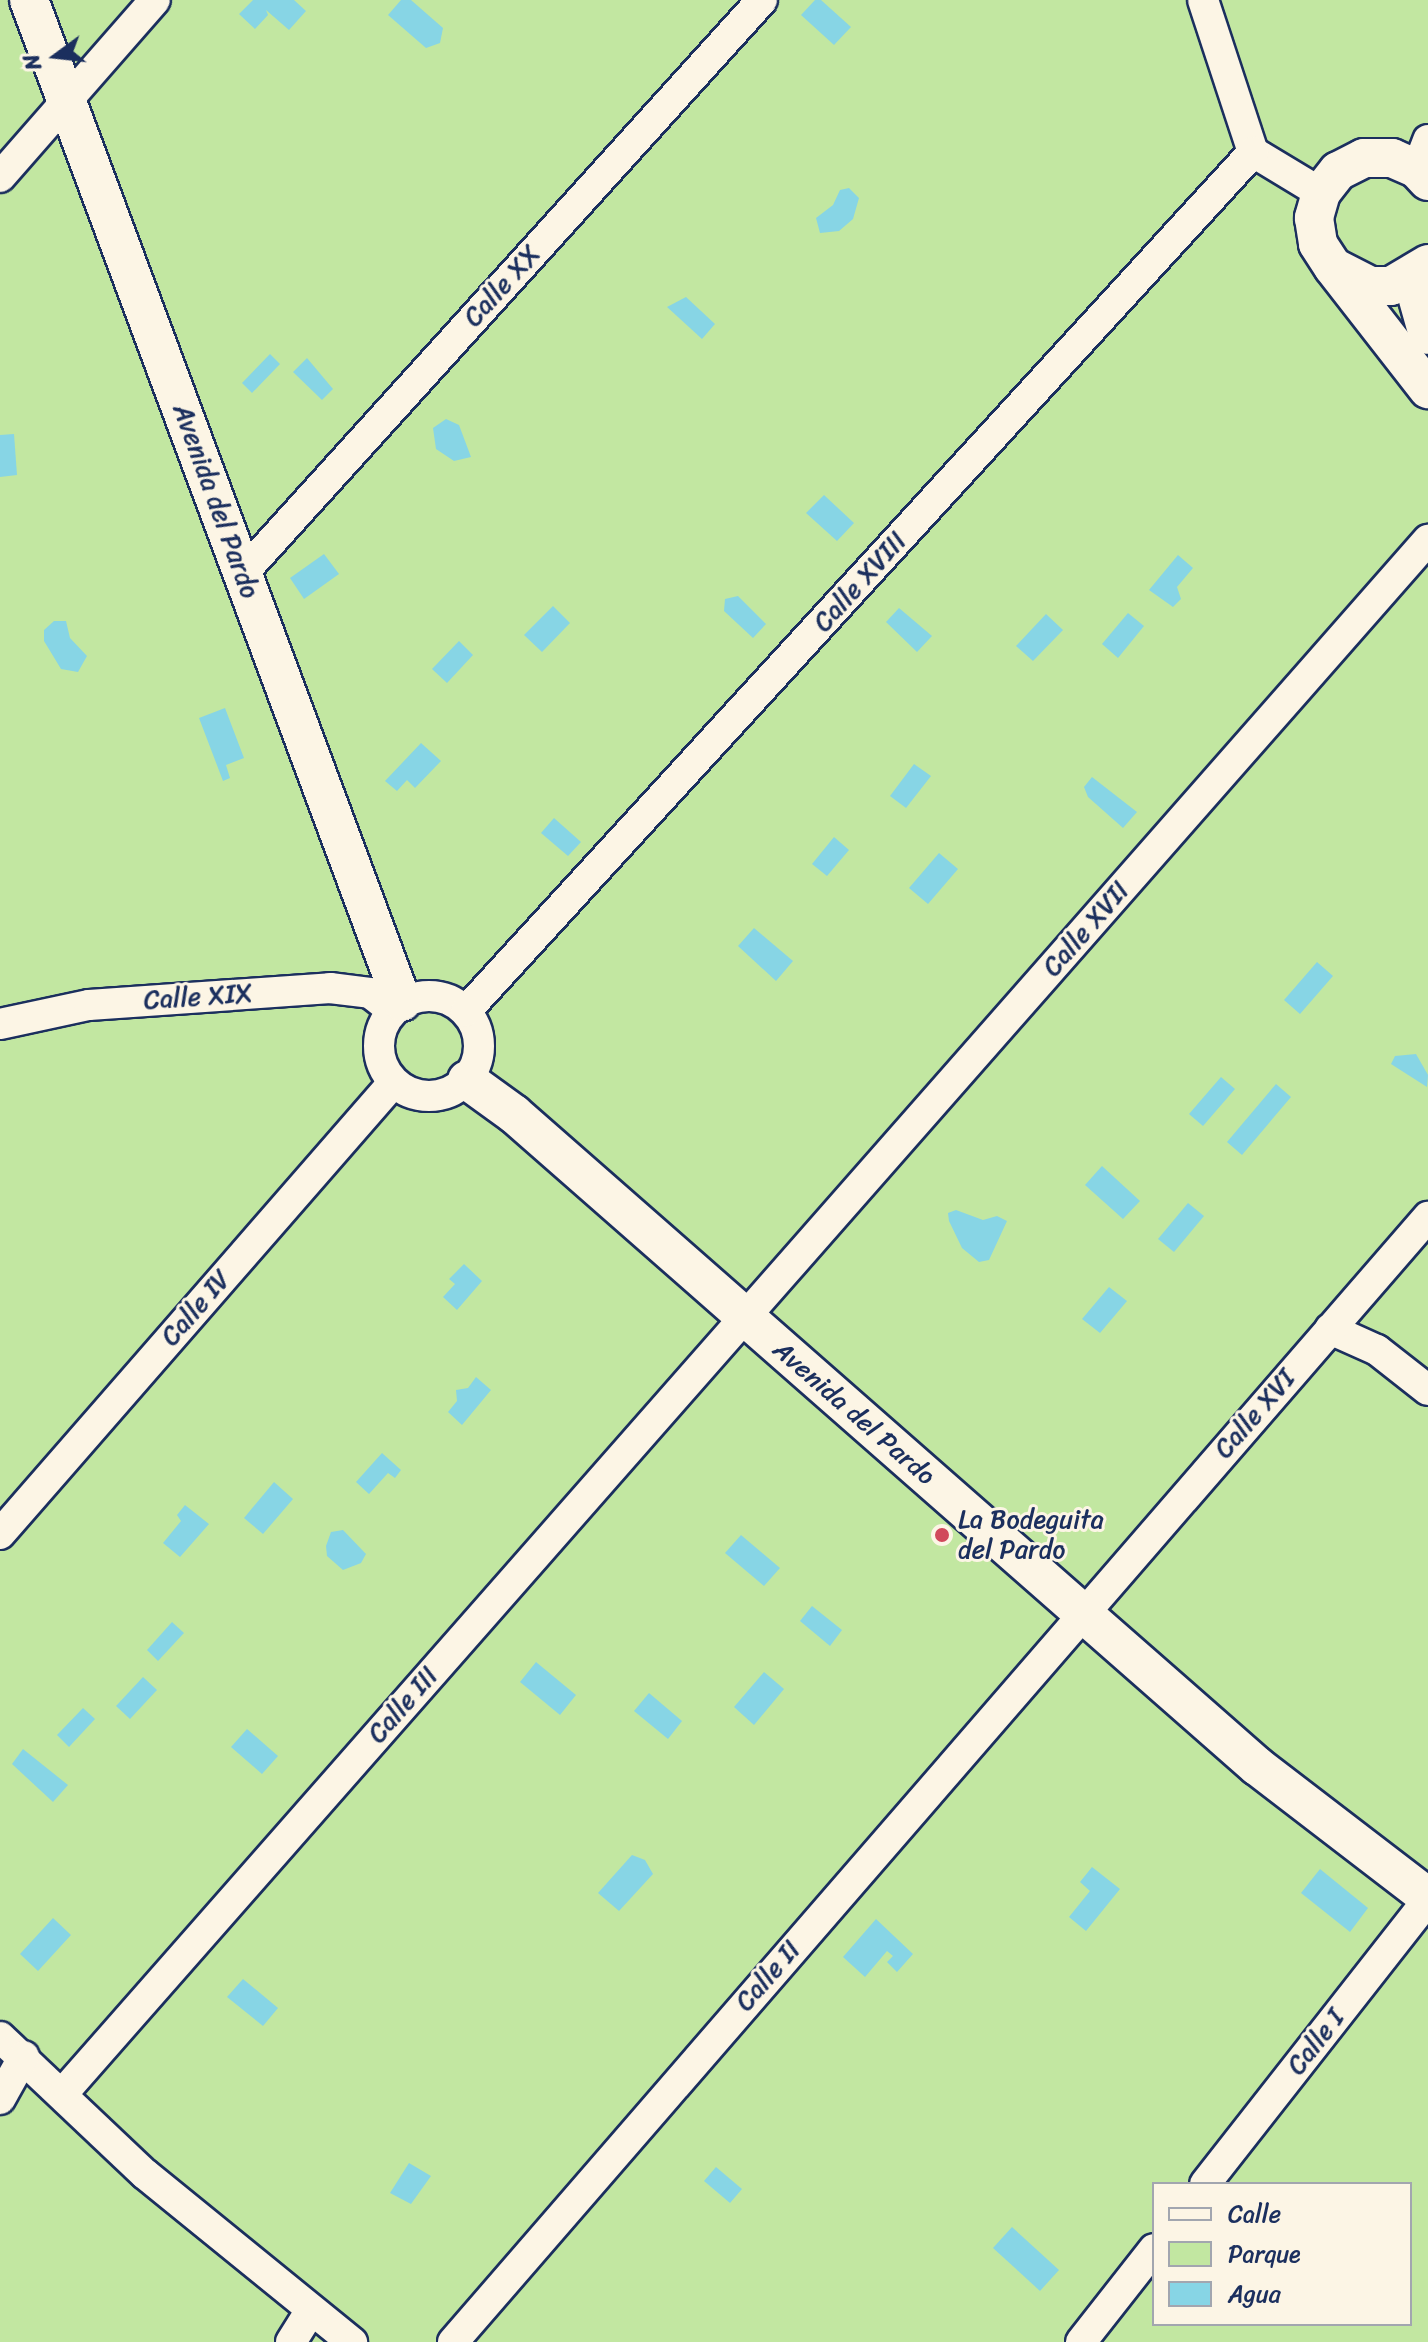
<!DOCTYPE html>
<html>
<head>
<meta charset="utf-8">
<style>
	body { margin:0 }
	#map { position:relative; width:1428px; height:2342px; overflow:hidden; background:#fcf5e5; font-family:Sriracha,sans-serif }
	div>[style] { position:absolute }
	.green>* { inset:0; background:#c2e7a1 }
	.water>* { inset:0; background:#87d5e5 }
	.roads { filter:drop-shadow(2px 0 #1b2f5e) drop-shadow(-2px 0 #1b2f5e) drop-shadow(0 2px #1b2f5e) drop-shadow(0 -2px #1b2f5e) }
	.minor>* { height:30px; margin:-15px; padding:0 15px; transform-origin:15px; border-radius:15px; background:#fcf5e5 }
	.minor>.ring { margin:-15px; padding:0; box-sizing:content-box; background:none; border:30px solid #fcf5e5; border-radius:50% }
	.tertiary>* { height:38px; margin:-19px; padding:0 19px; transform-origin:19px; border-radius:19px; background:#fcf5e5 }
	.dots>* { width:22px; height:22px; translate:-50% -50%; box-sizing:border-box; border:4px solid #fcf5e5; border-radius:50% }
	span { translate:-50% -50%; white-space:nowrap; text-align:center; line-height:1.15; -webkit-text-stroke:6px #fcf5e5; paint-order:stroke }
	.street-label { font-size:26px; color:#1b2f5e }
	.poi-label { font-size:26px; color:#1b2f5e }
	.left { translate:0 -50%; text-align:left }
	.legend { position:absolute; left:1152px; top:2182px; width:260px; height:144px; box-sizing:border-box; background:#fcf5e5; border:2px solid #a2a6af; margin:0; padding:10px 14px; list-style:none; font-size:24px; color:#1b2f5e }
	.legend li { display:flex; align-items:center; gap:16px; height:40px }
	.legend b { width:40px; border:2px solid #a2a6af }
	.north { position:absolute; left:16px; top:16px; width:80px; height:80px; -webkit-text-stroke:6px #fcf5e5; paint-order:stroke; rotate:255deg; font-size:22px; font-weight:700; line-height:32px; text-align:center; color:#1b2f5e }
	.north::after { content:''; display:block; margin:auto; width:28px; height:36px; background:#1b2f5e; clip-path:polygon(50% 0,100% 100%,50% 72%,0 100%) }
</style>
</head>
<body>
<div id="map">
	<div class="green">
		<i style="clip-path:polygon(evenodd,0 0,1428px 0,1428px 2342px,0 2342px,0 0,1154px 2184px,1410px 2184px,1410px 2324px,1154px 2324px,1154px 2184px)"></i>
	</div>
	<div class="water">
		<i style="clip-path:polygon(253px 0,294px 0,306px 11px,289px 30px,266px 10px,268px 15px,255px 29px,239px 14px)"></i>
		<i style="clip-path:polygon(401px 0,411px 0,443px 28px,440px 43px,426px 48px,388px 15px)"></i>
		<i style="clip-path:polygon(815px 0,821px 0,851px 27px,834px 45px,801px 15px)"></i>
		<i style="clip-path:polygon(849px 188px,859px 198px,853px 219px,839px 231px,820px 233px,816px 218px,833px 205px,840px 190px)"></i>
		<i style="clip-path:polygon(686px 297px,715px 324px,702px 339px,667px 307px)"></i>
		<i style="clip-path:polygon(270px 354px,280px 364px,252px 393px,242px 383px)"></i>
		<i style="clip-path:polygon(307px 358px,333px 389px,322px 400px,293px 372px)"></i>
		<i style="clip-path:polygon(446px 419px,459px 425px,471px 457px,454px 461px,436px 449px,433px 428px)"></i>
		<i style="clip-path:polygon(14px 434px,17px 475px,0 477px,0 435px)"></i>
		<i style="clip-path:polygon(824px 495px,854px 523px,837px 541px,806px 513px)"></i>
		<i style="clip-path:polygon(324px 554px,339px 574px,304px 599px,290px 578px)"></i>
		<i style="clip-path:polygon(1178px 555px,1193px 568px,1177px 587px,1181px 599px,1173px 607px,1149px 590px)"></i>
		<i style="clip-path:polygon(738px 596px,766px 624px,753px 638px,724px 611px,725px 599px)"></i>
		<i style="clip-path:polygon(553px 606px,570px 623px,542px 652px,524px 635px)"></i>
		<i style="clip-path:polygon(899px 608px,932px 636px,917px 652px,886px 622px)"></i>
		<i style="clip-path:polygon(1128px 613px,1144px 626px,1118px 658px,1102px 644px)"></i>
		<i style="clip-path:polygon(1046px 614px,1063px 630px,1033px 661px,1016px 646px)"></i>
		<i style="clip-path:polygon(54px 621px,66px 621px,70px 638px,87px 656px,78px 672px,61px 669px,44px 641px,44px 630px)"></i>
		<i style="clip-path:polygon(459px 641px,473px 655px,447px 683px,432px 669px)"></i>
		<i style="clip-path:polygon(225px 708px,244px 758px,226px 765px,230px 778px,223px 781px,199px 718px)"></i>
		<i style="clip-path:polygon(421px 743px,441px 761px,415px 788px,407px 780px,397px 791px,385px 781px)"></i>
		<i style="clip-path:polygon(914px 764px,931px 776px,906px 808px,890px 796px)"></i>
		<i style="clip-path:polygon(1092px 777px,1137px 812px,1123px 828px,1088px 797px,1084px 787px)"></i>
		<i style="clip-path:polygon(554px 818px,581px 842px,568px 856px,541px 833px)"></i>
		<i style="clip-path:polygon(834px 837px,849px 850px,827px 876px,812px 864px)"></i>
		<i style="clip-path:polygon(939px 853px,958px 869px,928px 904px,909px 888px)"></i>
		<i style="clip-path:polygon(754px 928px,793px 961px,776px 981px,738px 946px)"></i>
		<i style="clip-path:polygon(1317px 962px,1333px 976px,1300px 1014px,1284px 1000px)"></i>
		<i style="clip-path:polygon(1416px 1054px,1428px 1075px,1427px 1087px,1391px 1064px,1395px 1056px)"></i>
		<i style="clip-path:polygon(1221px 1077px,1235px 1089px,1203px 1126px,1189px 1114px)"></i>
		<i style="clip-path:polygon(1276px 1084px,1291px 1097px,1242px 1155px,1227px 1142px)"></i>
		<i style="clip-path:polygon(1102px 1166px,1140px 1201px,1123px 1219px,1085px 1185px)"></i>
		<i style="clip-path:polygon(1188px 1203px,1204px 1216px,1174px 1252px,1158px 1239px)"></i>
		<i style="clip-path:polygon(956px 1210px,983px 1220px,997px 1216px,1007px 1221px,989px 1260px,979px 1262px,962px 1248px,949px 1221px,948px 1213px)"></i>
		<i style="clip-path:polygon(464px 1264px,482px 1281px,457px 1310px,443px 1297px,455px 1284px,449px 1279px)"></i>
		<i style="clip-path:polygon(1109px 1287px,1127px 1301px,1100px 1333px,1082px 1319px)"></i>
		<i style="clip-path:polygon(476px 1377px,491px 1390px,462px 1425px,448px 1412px,457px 1401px,456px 1390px,468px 1388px)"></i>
		<i style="clip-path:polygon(382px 1453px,401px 1470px,395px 1478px,388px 1473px,369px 1494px,356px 1482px)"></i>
		<i style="clip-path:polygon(274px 1482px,293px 1499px,263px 1534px,244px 1518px)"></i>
		<i style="clip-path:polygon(185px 1505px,209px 1524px,180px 1557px,163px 1543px,181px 1521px,177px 1515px)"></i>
		<i style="clip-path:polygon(343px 1530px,366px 1554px,361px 1563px,343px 1570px,327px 1556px,326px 1546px,331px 1532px)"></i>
		<i style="clip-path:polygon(741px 1535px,780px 1568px,764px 1586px,725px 1553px)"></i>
		<i style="clip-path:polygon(812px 1606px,842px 1630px,830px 1646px,800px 1621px)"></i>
		<i style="clip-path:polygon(172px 1622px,184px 1633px,158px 1661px,147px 1650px)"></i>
		<i style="clip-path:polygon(536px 1662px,576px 1695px,560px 1715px,520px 1682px)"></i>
		<i style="clip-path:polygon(764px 1672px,784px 1689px,754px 1725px,734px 1707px)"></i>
		<i style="clip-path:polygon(143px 1677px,157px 1690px,130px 1719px,116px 1706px)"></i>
		<i style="clip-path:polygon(649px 1693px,682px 1721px,668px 1739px,634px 1711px)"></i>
		<i style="clip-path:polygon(83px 1708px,95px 1719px,69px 1747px,57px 1735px)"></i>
		<i style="clip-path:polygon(247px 1729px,278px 1756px,262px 1774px,231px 1747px)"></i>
		<i style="clip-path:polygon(23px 1749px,68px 1785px,53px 1802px,12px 1764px)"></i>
		<i style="clip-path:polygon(632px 1855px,645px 1860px,653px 1874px,619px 1911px,598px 1893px)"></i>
		<i style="clip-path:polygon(1092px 1867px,1120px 1889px,1086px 1931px,1069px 1917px,1090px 1891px,1080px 1882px)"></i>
		<i style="clip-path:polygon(1320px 1869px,1368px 1908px,1350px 1932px,1301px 1893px)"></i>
		<i style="clip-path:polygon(53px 1918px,71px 1935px,38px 1971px,20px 1954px)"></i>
		<i style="clip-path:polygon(876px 1919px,913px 1954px,897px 1972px,887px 1962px,893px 1956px,887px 1951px,865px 1977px,843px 1957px)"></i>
		<i style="clip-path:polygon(243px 1979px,278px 2008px,263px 2026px,227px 1997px)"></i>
		<i style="clip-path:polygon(409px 2163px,431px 2176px,411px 2204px,390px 2193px)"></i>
		<i style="clip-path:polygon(716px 2167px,742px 2189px,730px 2203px,704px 2181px)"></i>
		<i style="clip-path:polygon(1012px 2227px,1059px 2270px,1040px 2291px,993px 2248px)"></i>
	</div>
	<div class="roads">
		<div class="minor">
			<i style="left:1203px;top:0;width:160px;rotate:71.8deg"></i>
			<i style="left:1253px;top:152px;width:79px;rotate:31.1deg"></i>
			<i style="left:1417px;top:169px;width:31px;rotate:-69deg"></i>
			<i style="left:0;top:177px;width:235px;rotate:-48.8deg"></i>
			<i style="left:243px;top:573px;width:773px;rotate:-47.83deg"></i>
			<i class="ring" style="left:379px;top:996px;width:70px;height:70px"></i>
			<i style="left:466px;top:1011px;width:1165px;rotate:-47.5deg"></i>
			<i style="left:0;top:1024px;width:91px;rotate:-12.1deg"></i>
			<i style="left:89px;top:1005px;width:242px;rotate:-4deg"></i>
			<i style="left:330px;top:988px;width:40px;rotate:7.1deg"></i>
			<i style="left:370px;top:993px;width:28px;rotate:38deg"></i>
			<i style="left:1330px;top:1329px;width:51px;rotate:24.1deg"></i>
			<i style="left:1377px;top:1350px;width:65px;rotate:38.1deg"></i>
			<i style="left:0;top:1534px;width:598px;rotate:-48.93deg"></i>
			<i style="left:0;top:2037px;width:199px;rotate:43.4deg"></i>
			<i style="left:145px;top:2174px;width:267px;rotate:39.1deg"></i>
			<i style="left:63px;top:2093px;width:2068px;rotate:-48.69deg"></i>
			<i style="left:0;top:2099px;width:49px;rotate:-60.8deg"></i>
			<i style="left:1205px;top:2184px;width:361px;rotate:-51.9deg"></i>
			<i style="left:291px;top:2342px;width:36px;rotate:-58deg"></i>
			<i style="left:453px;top:2342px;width:1489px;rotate:-49.09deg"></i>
			<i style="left:1081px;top:2342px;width:118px;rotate:-51.9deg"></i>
		</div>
		<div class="tertiary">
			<i style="left:29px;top:0;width:1069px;rotate:69.58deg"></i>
			<i style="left:1428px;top:181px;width:16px;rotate:-133deg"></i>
			<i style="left:1417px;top:169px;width:27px;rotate:-156deg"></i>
			<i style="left:1392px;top:158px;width:28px;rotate:180deg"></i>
			<i style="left:1364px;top:158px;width:29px;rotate:153deg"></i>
			<i style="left:1338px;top:171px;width:28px;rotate:128deg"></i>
			<i style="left:1321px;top:193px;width:26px;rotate:106deg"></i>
			<i style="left:1314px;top:218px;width:26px;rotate:81deg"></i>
			<i style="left:1318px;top:244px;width:27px;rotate:57deg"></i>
			<i style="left:1333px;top:267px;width:155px;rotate:52.1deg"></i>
			<i style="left:1335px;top:268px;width:39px;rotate:27deg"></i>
			<i style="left:1370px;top:286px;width:21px"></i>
			<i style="left:1391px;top:286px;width:43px;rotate:-30.7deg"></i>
			<i style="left:1412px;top:278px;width:59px;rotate:74.3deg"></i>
			<i style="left:467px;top:1080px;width:58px;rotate:35.9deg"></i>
			<i style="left:514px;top:1114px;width:989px;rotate:41.27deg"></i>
			<i style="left:1257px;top:1766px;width:215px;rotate:37.5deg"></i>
		</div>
	</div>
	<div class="dots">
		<i style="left:942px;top:1535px;background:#d1495b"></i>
	</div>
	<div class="street-label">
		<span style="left:502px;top:286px;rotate:-48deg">Calle XX</span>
		<span style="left:216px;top:501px;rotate:70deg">Avenida del Pardo</span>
		<span style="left:860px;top:582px;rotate:-48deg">Calle XVIII</span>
		<span style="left:1086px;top:929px;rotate:-49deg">Calle XVII</span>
		<span style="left:198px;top:997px;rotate:-4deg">Calle XIX</span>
		<span style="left:196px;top:1308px;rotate:-49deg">Calle IV</span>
		<span style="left:854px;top:1413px;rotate:41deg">Avenida del Pardo</span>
		<span style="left:1255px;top:1414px;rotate:-49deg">Calle XVI</span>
		<span style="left:403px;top:1705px;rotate:-49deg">Calle III</span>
		<span style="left:768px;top:1976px;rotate:-49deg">Calle II</span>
		<span style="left:1316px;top:2042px;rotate:-52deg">Calle I</span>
	</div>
	<div class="poi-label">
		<span class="left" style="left:958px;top:1535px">La Bodeguita<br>del Pardo</span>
	</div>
	<ul class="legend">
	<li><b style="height:10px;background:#fcf5e5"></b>Calle</li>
	<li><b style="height:22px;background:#c2e7a1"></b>Parque</li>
	<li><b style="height:22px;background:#87d5e5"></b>Agua</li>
	</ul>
	<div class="north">N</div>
</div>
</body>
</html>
